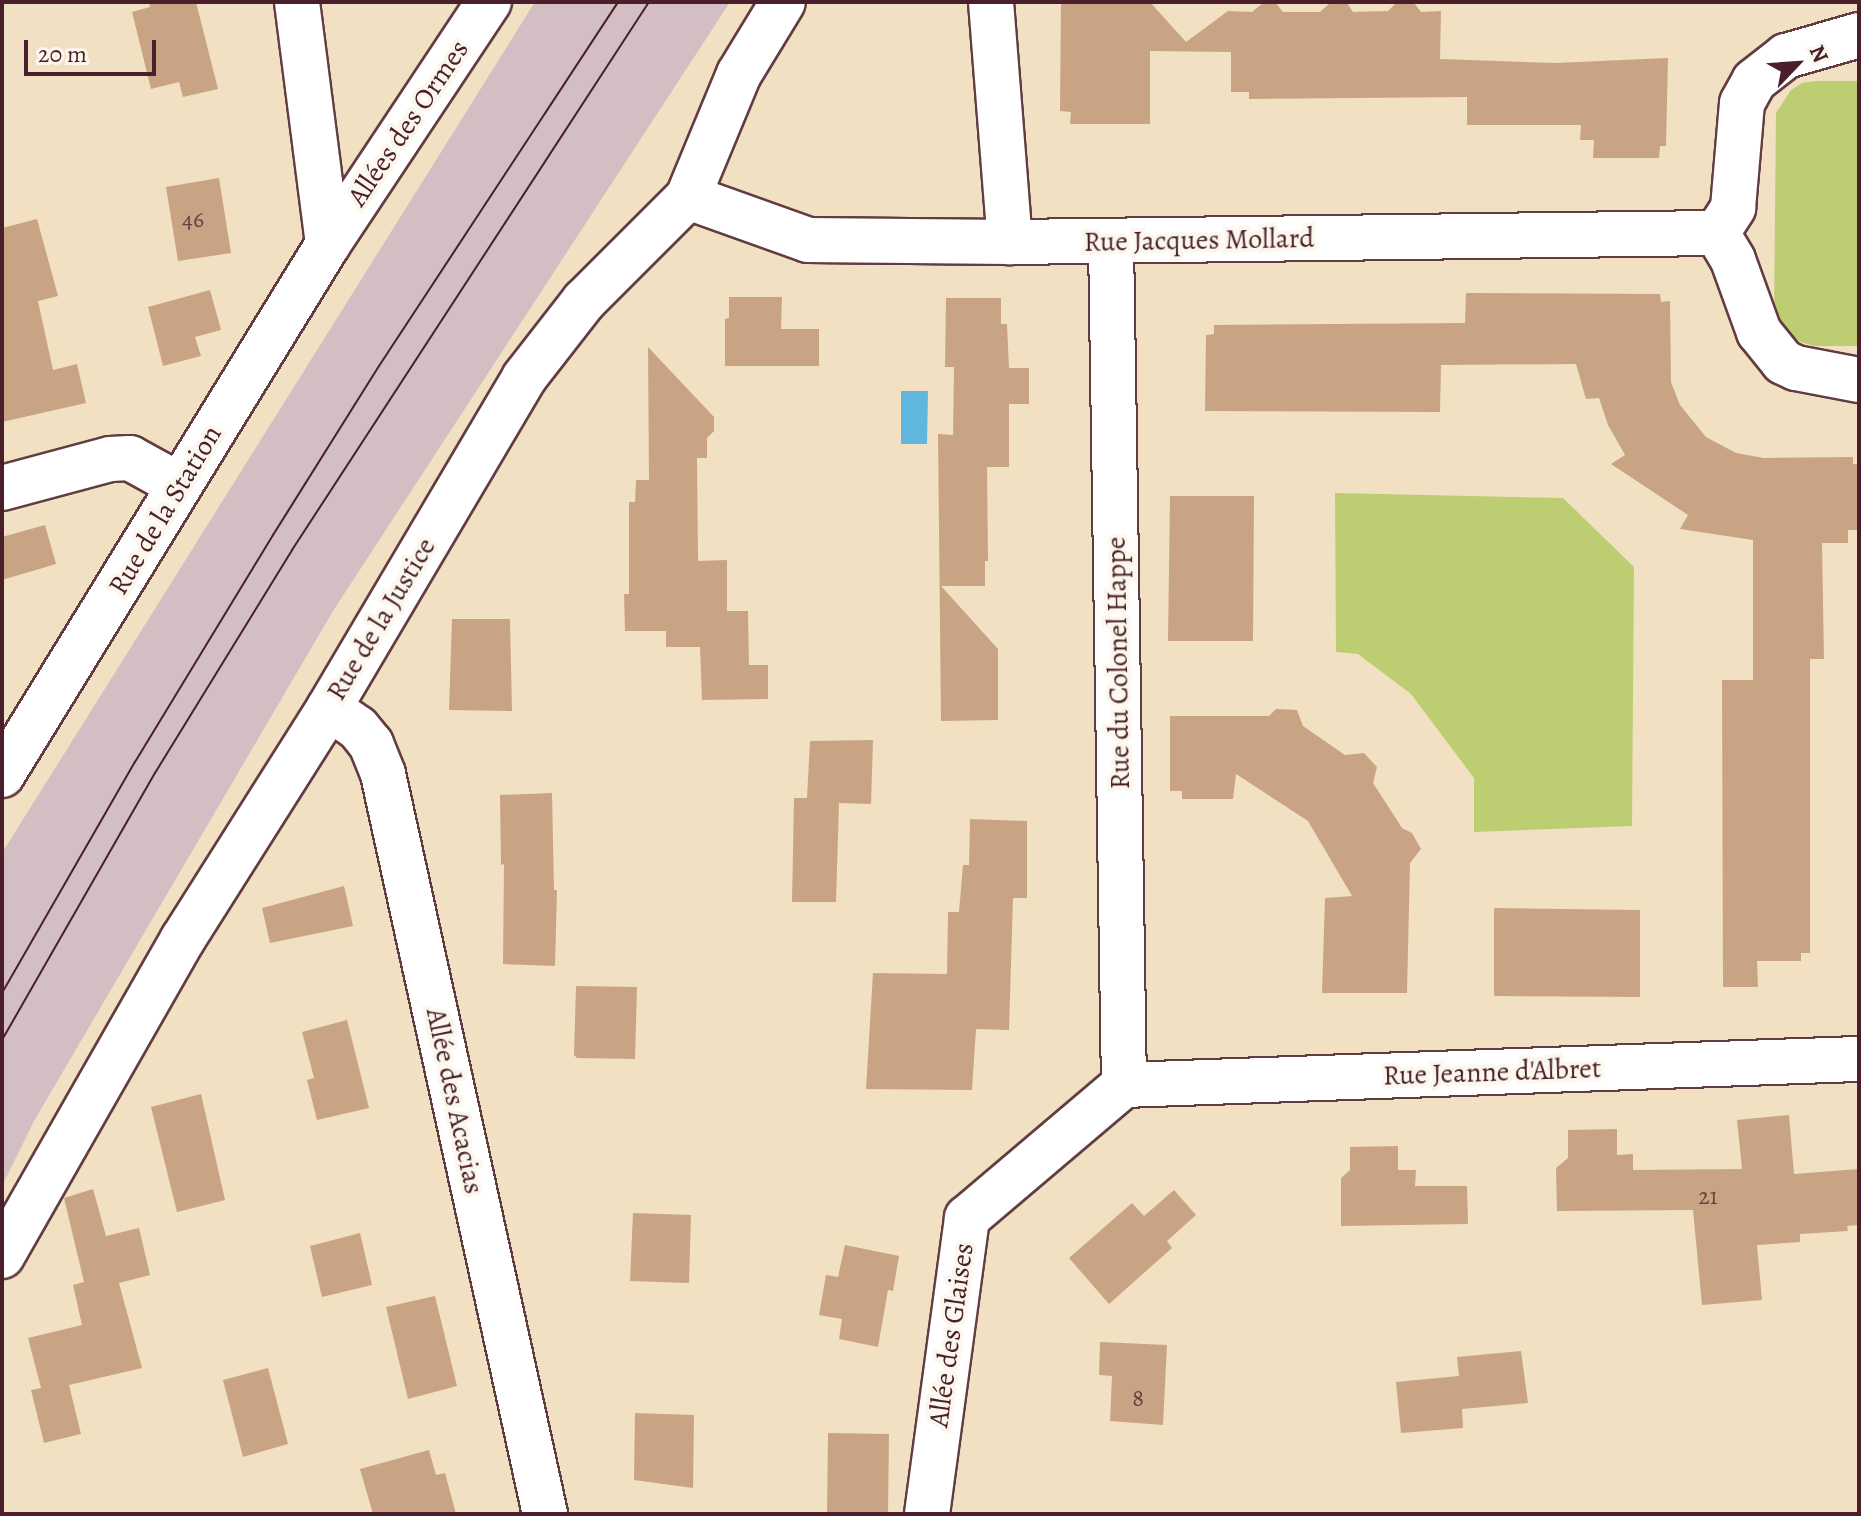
<!DOCTYPE html>
<html>
<head>
<meta charset="utf-8">
<style>
	body { margin:0 }
	#map { position:relative; width:1861px; height:1516px; overflow:hidden; background:#f1e0c2; font-family:Alegreya,serif }
	div>[style] { position:absolute }
	.industrial>* { inset:0; background:#d2bec3 }
	.green>* { inset:0; background:#bcce71 }
	.water>* { inset:0; background:#60b6dc }
	.building>* { inset:0; background:#c9a484 }
	.roads { filter:drop-shadow(2px 0 #633c42) drop-shadow(-2px 0 #633c42) drop-shadow(0 2px #633c42) drop-shadow(0 -2px #633c42) }
	.minor>* { height:44px; margin:-22px; padding:0 22px; transform-origin:22px; border-radius:22px; background:#fff }
	.tram>* { height:2px; margin:-1px; padding:0 1px; transform-origin:1px; border-radius:1px; background:#4a1f2b }
	span { translate:-50% -50%; white-space:nowrap; text-align:center; line-height:1.15; -webkit-text-stroke:8px #fbf7ec; paint-order:stroke }
	.number-label { font-size:24px; color:#6a4041 }
	.number-label span { -webkit-text-stroke-width:0 }
	.street-label { font-size:28px; color:#4a1f2b }
	.frame { position:absolute; inset:0; border:4px solid #4a1f2b; pointer-events:none }
	.north { position:absolute; left:1757px; top:24px; width:80px; height:80px; -webkit-text-stroke:6px #fbf7ec; paint-order:stroke; rotate:65deg; font-size:22px; font-weight:700; line-height:32px; text-align:center; color:#4a1f2b }
	.north::after { content:''; display:block; margin:auto; width:28px; height:36px; background:#4a1f2b; clip-path:polygon(50% 0,100% 100%,50% 72%,0 100%) }
	.scale { position:absolute; left:24px; top:40px; width:132px; height:36px; box-sizing:border-box; border:4px solid #4a1f2b; border-top:0; padding-left:10px; font-size:24px; line-height:28px; white-space:nowrap; color:#4a1f2b; -webkit-text-stroke:6px #fbf7ec; paint-order:stroke }
</style>
</head>
<body>
<div id="map">
	<div class="industrial">
		<i style="clip-path:polygon(535px 2px,730px 2px,333px 611px,34px 1121px,2px 1186px,2px 853px)"></i>
	</div>
	<div class="green">
		<i style="clip-path:polygon(1816px 81px,1859px 81px,1859px 346px,1814px 346px,1801px 342px,1790px 335px,1774px 313px,1776px 113px,1791px 90px,1802px 83px)"></i>
		<i style="clip-path:polygon(1335px 493px,1563px 498px,1634px 567px,1632px 826px,1474px 832px,1474px 778px,1411px 694px,1358px 654px,1336px 652px)"></i>
	</div>
	<div class="water">
		<i style="clip-path:polygon(901px 391px,928px 391px,927px 444px,901px 444px)"></i>
	</div>
	<div class="building">
		<i style="clip-path:polygon(149px 2px,196px 2px,218px 89px,183px 97px,179px 82px,151px 89px,132px 12px,150px 7px)"></i>
		<i style="clip-path:polygon(1061px 2px,1150px 2px,1186px 42px,1228px 11px,1252px 12px,1264px 2px,1275px 2px,1283px 12px,1320px 12px,1330px 3px,1347px 3px,1353px 12px,1388px 11px,1397px 2px,1414px 3px,1421px 12px,1441px 11px,1440px 59px,1555px 63px,1668px 58px,1666px 146px,1660px 146px,1659px 158px,1593px 158px,1594px 140px,1580px 140px,1581px 125px,1467px 125px,1467px 97px,1249px 99px,1249px 92px,1231px 92px,1231px 52px,1150px 51px,1150px 124px,1070px 124px,1071px 112px,1060px 111px)"></i>
		<i style="clip-path:polygon(219px 178px,231px 253px,178px 261px,166px 187px)"></i>
		<i style="clip-path:polygon(37px 219px,58px 296px,38px 301px,53px 370px,77px 364px,86px 403px,2px 422px,2px 228px)"></i>
		<i style="clip-path:polygon(210px 290px,221px 330px,195px 337px,201px 356px,163px 366px,148px 307px)"></i>
		<i style="clip-path:polygon(1466px 293px,1660px 294px,1661px 302px,1670px 301px,1671px 382px,1680px 405px,1706px 437px,1736px 453px,1764px 458px,1853px 457px,1853px 464px,1859px 464px,1859px 530px,1848px 530px,1848px 543px,1822px 543px,1824px 659px,1810px 659px,1810px 953px,1801px 953px,1801px 961px,1757px 961px,1758px 987px,1723px 987px,1722px 680px,1753px 680px,1753px 540px,1680px 529px,1688px 515px,1611px 464px,1625px 455px,1608px 425px,1599px 398px,1586px 399px,1576px 364px,1441px 365px,1440px 412px,1205px 411px,1206px 335px,1214px 334px,1214px 325px,1465px 323px)"></i>
		<i style="clip-path:polygon(729px 297px,782px 297px,781px 329px,819px 329px,819px 366px,725px 366px,725px 319px,729px 318px)"></i>
		<i style="clip-path:polygon(946px 298px,1001px 298px,1001px 324px,1007px 324px,1009px 368px,1029px 368px,1029px 404px,1009px 404px,1009px 467px,987px 467px,988px 561px,985px 561px,985px 586px,941px 586px,998px 649px,998px 720px,941px 721px,938px 434px,953px 435px,954px 367px,945px 367px)"></i>
		<i style="clip-path:polygon(648px 347px,714px 417px,714px 431px,707px 438px,707px 458px,697px 458px,698px 561px,727px 560px,727px 611px,748px 611px,749px 665px,768px 665px,768px 699px,702px 700px,700px 647px,666px 647px,666px 631px,625px 631px,624px 594px,629px 594px,629px 502px,635px 502px,636px 480px,649px 480px)"></i>
		<i style="clip-path:polygon(1170px 496px,1254px 496px,1253px 641px,1168px 641px)"></i>
		<i style="clip-path:polygon(45px 525px,56px 564px,2px 580px,2px 537px)"></i>
		<i style="clip-path:polygon(452px 619px,510px 619px,512px 711px,449px 710px)"></i>
		<i style="clip-path:polygon(1276px 709px,1297px 710px,1303px 726px,1345px 755px,1364px 753px,1377px 767px,1373px 783px,1402px 828px,1412px 833px,1421px 849px,1410px 863px,1407px 993px,1322px 993px,1325px 898px,1352px 896px,1308px 821px,1236px 774px,1233px 799px,1182px 799px,1182px 791px,1170px 791px,1170px 716px,1269px 716px)"></i>
		<i style="clip-path:polygon(873px 740px,871px 804px,839px 803px,836px 902px,792px 902px,794px 798px,807px 798px,810px 741px)"></i>
		<i style="clip-path:polygon(552px 793px,554px 890px,557px 890px,555px 966px,503px 964px,504px 864px,501px 865px,500px 795px)"></i>
		<i style="clip-path:polygon(970px 819px,1027px 821px,1027px 898px,1013px 898px,1009px 1030px,976px 1029px,972px 1090px,866px 1089px,873px 973px,947px 974px,948px 912px,959px 912px,963px 865px,969px 865px)"></i>
		<i style="clip-path:polygon(344px 886px,353px 926px,270px 943px,262px 908px)"></i>
		<i style="clip-path:polygon(1494px 908px,1640px 910px,1640px 997px,1494px 996px)"></i>
		<i style="clip-path:polygon(576px 986px,637px 987px,635px 1059px,577px 1058px,574px 1055px)"></i>
		<i style="clip-path:polygon(347px 1020px,369px 1108px,317px 1120px,307px 1080px,314px 1078px,302px 1032px)"></i>
		<i style="clip-path:polygon(201px 1094px,225px 1200px,177px 1212px,151px 1107px)"></i>
		<i style="clip-path:polygon(1789px 1115px,1794px 1174px,1859px 1169px,1859px 1225px,1847px 1226px,1848px 1231px,1800px 1234px,1800px 1242px,1757px 1245px,1762px 1300px,1702px 1305px,1693px 1210px,1557px 1211px,1556px 1168px,1568px 1158px,1568px 1130px,1617px 1129px,1617px 1155px,1633px 1154px,1633px 1170px,1742px 1169px,1737px 1120px)"></i>
		<i style="clip-path:polygon(1398px 1146px,1398px 1170px,1416px 1170px,1415px 1186px,1467px 1186px,1468px 1224px,1341px 1226px,1341px 1178px,1350px 1170px,1350px 1147px)"></i>
		<i style="clip-path:polygon(93px 1189px,106px 1236px,139px 1228px,150px 1275px,119px 1283px,142px 1368px,69px 1385px,81px 1434px,44px 1443px,31px 1390px,41px 1388px,28px 1338px,82px 1325px,73px 1285px,84px 1282px,64px 1198px)"></i>
		<i style="clip-path:polygon(1174px 1190px,1196px 1215px,1167px 1241px,1172px 1248px,1109px 1304px,1069px 1258px,1132px 1203px,1144px 1216px)"></i>
		<i style="clip-path:polygon(633px 1213px,691px 1215px,689px 1283px,630px 1281px)"></i>
		<i style="clip-path:polygon(360px 1233px,372px 1285px,322px 1297px,310px 1246px)"></i>
		<i style="clip-path:polygon(845px 1245px,899px 1256px,893px 1291px,888px 1290px,878px 1347px,839px 1339px,842px 1319px,819px 1315px,826px 1275px,838px 1277px)"></i>
		<i style="clip-path:polygon(435px 1296px,457px 1386px,408px 1399px,386px 1307px)"></i>
		<i style="clip-path:polygon(1100px 1342px,1167px 1345px,1163px 1425px,1110px 1421px,1112px 1376px,1099px 1375px)"></i>
		<i style="clip-path:polygon(1521px 1351px,1528px 1403px,1462px 1409px,1463px 1428px,1401px 1433px,1396px 1382px,1459px 1376px,1457px 1357px)"></i>
		<i style="clip-path:polygon(268px 1368px,288px 1444px,243px 1457px,223px 1380px)"></i>
		<i style="clip-path:polygon(635px 1413px,694px 1415px,693px 1488px,634px 1480px)"></i>
		<i style="clip-path:polygon(828px 1433px,889px 1434px,888px 1514px,827px 1514px)"></i>
		<i style="clip-path:polygon(429px 1450px,436px 1475px,445px 1473px,456px 1514px,373px 1514px,360px 1469px)"></i>
	</div>
	<div class="roads">
		<div class="minor">
			<i style="left:297px;top:2px;width:244px;rotate:82.7deg"></i>
			<i style="left:991px;top:2px;width:241px;rotate:85.5deg"></i>
			<i style="left:688px;top:197px;width:127px;rotate:19.7deg"></i>
			<i style="left:808px;top:240px;width:202px;rotate:0.6deg"></i>
			<i style="left:1010px;top:242px;width:707px;rotate:-0.73deg"></i>
			<i style="left:1717px;top:233px;width:30px;rotate:-57deg"></i>
			<i style="left:1733px;top:208px;width:105px;rotate:-85.1deg"></i>
			<i style="left:1742px;top:103px;width:25px;rotate:-61deg"></i>
			<i style="left:1754px;top:81px;width:41px;rotate:-38deg"></i>
			<i style="left:1786px;top:56px;width:76px;rotate:-16deg"></i>
			<i style="left:1717px;top:233px;width:31px;rotate:59deg"></i>
			<i style="left:1733px;top:260px;width:77px;rotate:70.1deg"></i>
			<i style="left:1759px;top:332px;width:38px;rotate:51deg"></i>
			<i style="left:1783px;top:362px;width:14px;rotate:25deg"></i>
			<i style="left:1796px;top:368px;width:64px;rotate:10.8deg"></i>
			<i style="left:1111px;top:241px;width:844px;rotate:89.12deg"></i>
			<i style="left:2px;top:488px;width:112px;rotate:-15deg"></i>
			<i style="left:110px;top:459px;width:20px;rotate:-3deg"></i>
			<i style="left:130px;top:458px;width:56px;rotate:28.9deg"></i>
			<i style="left:329px;top:708px;width:35px;rotate:35deg"></i>
			<i style="left:358px;top:728px;width:21px;rotate:51deg"></i>
			<i style="left:371px;top:744px;width:32px;rotate:68deg"></i>
			<i style="left:383px;top:774px;width:758px;rotate:77.65deg"></i>
			<i style="left:2px;top:775px;width:623px;rotate:-58.45deg"></i>
			<i style="left:328px;top:244px;width:291px;rotate:-56.4deg"></i>
			<i style="left:1124px;top:1085px;width:735px;rotate:-2.03deg"></i>
			<i style="left:2px;top:1256px;width:365px;rotate:-60.3deg"></i>
			<i style="left:183px;top:939px;width:273px;rotate:-57.7deg"></i>
			<i style="left:329px;top:708px;width:383px;rotate:-59.4deg"></i>
			<i style="left:524px;top:378px;width:98px;rotate:-52.1deg"></i>
			<i style="left:584px;top:301px;width:147px;rotate:-45deg"></i>
			<i style="left:688px;top:197px;width:133px;rotate:-67.5deg"></i>
			<i style="left:739px;top:74px;width:84px;rotate:-58.6deg"></i>
			<i style="left:927px;top:1514px;width:299px;rotate:-82.3deg"></i>
			<i style="left:967px;top:1218px;width:206px;rotate:-40.3deg"></i>
		</div>
	</div>
	<div class="tram">
		<i style="left:2px;top:993px;width:267px;rotate:-60.1deg"></i>
		<i style="left:135px;top:762px;width:266px;rotate:-58.7deg"></i>
		<i style="left:273px;top:535px;width:199px;rotate:-57.9deg"></i>
		<i style="left:379px;top:366px;width:435px;rotate:-56.7deg"></i>
		<i style="left:2px;top:1040px;width:308px;rotate:-60.2deg"></i>
		<i style="left:155px;top:773px;width:262px;rotate:-58.4deg"></i>
		<i style="left:292px;top:550px;width:654px;rotate:-56.92deg"></i>
	</div>
	<div class="number-label">
		<span style="left:193px;top:220px">46</span>
		<span style="left:1708px;top:1197px">21</span>
		<span style="left:1138px;top:1399px">8</span>
	</div>
	<div class="street-label">
		<span style="left:408px;top:123px;rotate:-56deg">Allées des Ormes</span>
		<span style="left:1199px;top:240px;rotate:-1deg">Rue Jacques Mollard</span>
		<span style="left:165px;top:510px;rotate:-59deg">Rue de la Station</span>
		<span style="left:381px;top:619px;rotate:-59deg">Rue de la Justice</span>
		<span style="left:1118px;top:663px;rotate:-91deg">Rue du Colonel Happe</span>
		<span style="left:1492px;top:1072px;rotate:-2deg">Rue Jeanne d'Albret</span>
		<span style="left:455px;top:1101px;rotate:78deg">Allée des Acacias</span>
		<span style="left:951px;top:1335px;rotate:-82deg">Allée des Glaises</span>
	</div>
	<div class="frame"></div>
	<div class="north">N</div>
	<div class="scale">20 m</div>
</div>
</body>
</html>
